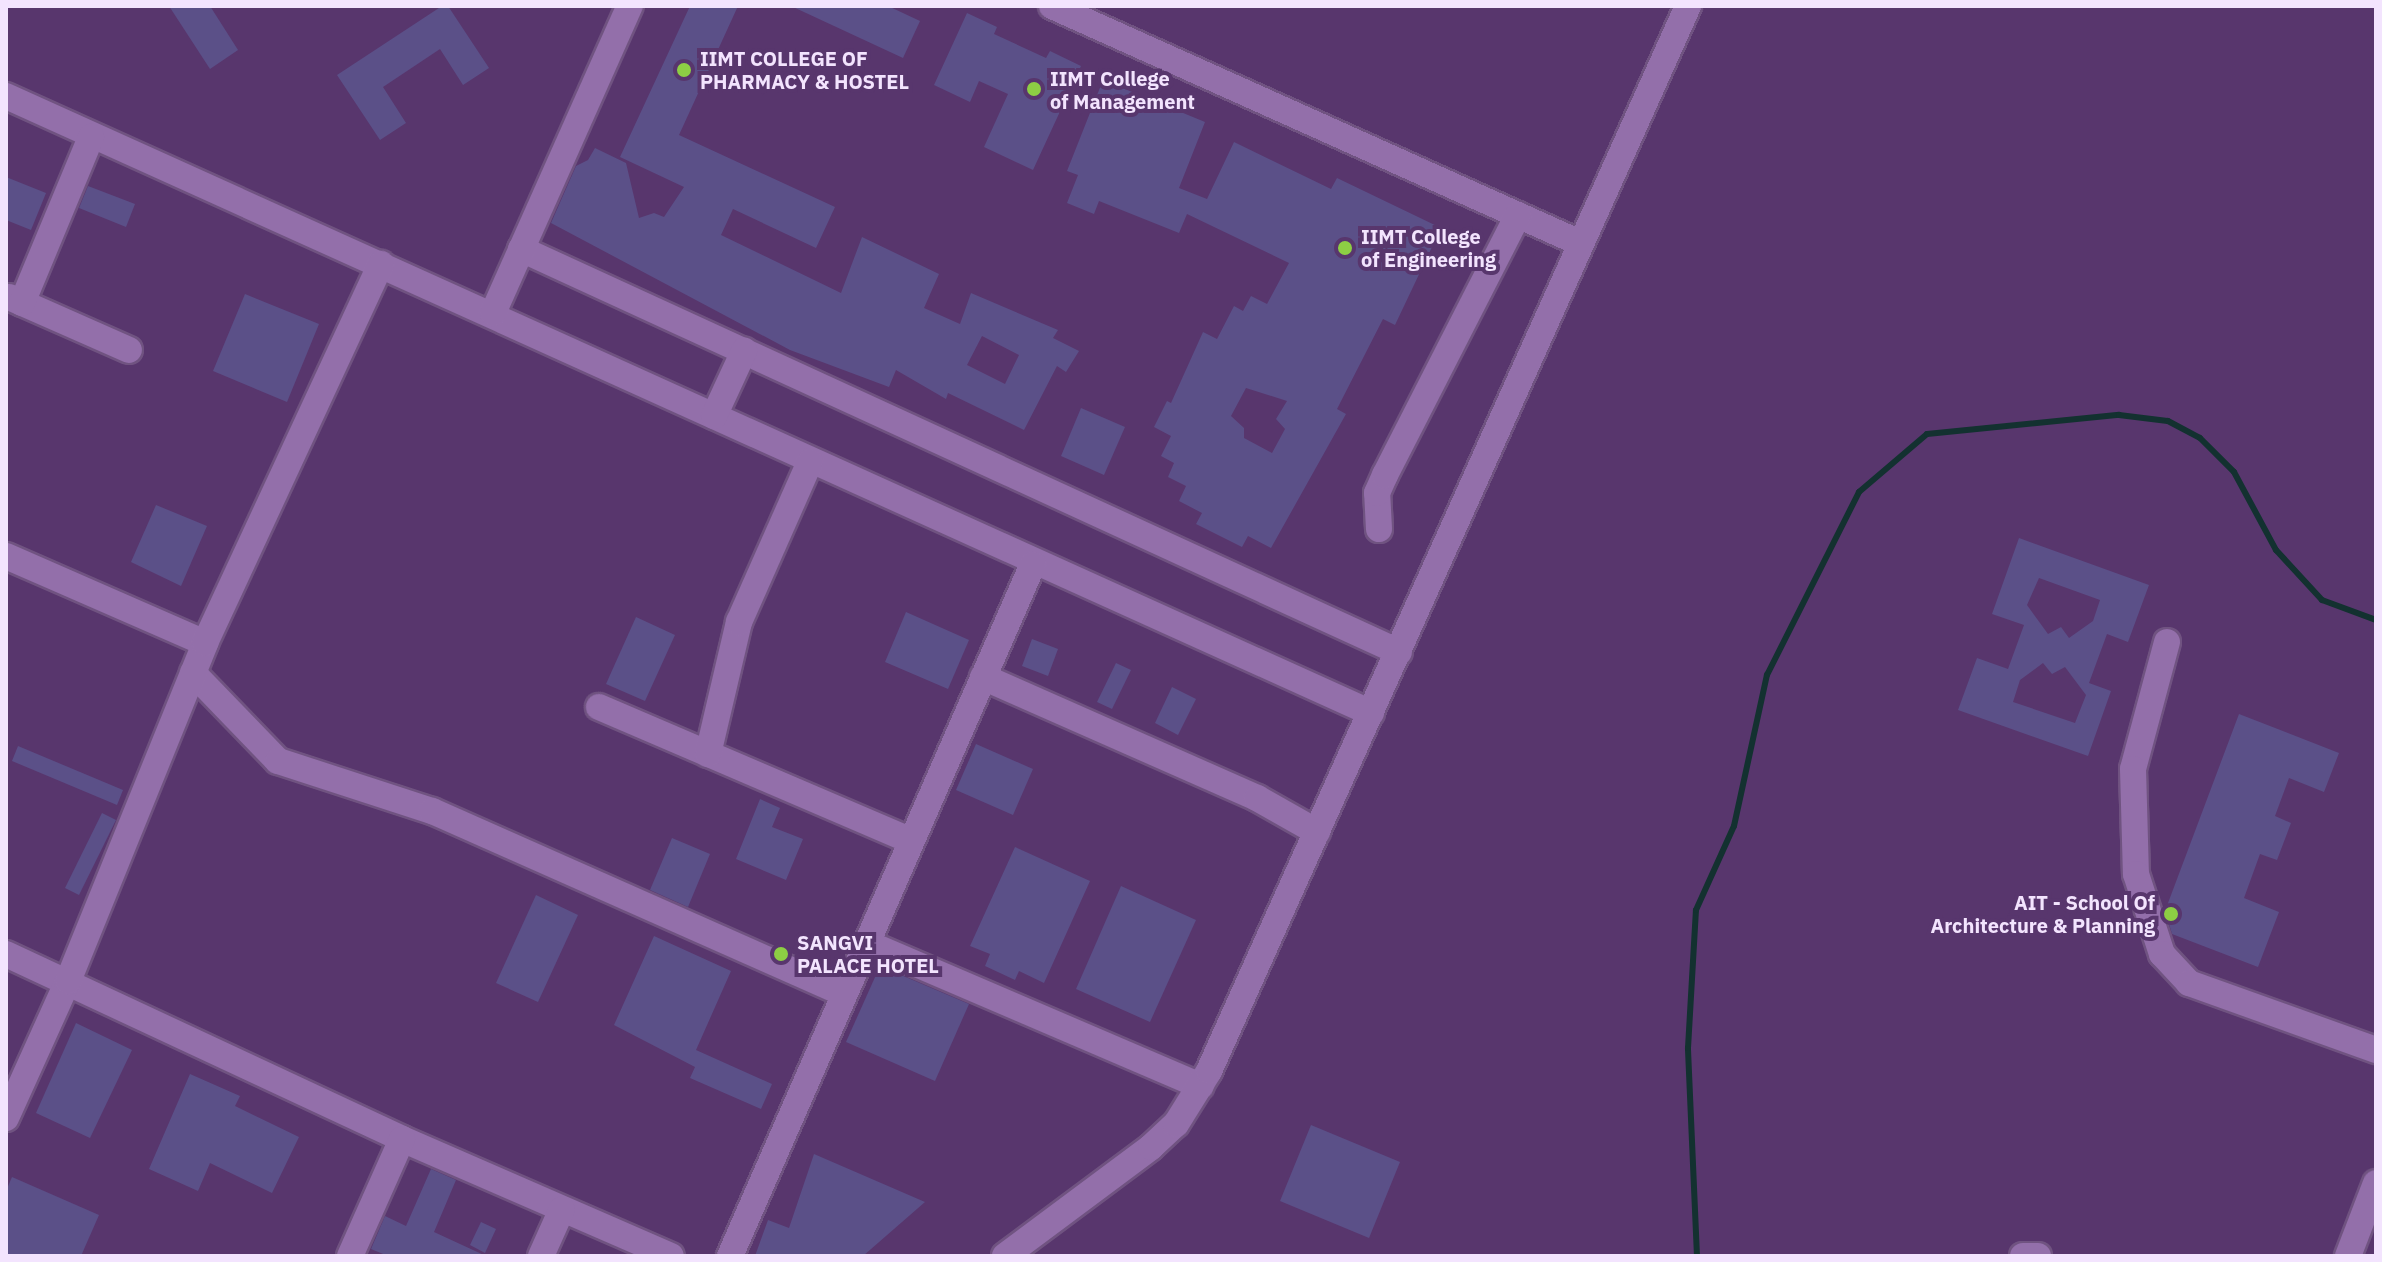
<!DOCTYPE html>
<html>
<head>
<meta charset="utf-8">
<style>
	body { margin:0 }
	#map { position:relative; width:2382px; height:1262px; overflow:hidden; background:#58366d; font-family:"IBM Plex Sans",sans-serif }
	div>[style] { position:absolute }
	.stream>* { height:6px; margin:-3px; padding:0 3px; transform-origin:3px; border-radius:3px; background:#133130 }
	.building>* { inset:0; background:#5b5088 }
	.roads { filter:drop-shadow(2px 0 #705381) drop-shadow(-2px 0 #705381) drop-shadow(0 2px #705381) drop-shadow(0 -2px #705381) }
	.minor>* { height:26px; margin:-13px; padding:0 13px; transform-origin:13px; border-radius:13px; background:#936faa }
	.dots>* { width:22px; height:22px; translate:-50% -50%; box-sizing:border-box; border:4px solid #58366d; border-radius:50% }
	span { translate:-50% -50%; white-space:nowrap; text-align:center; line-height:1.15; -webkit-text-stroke:8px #58366d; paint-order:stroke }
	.poi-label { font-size:20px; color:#f3e4fe; font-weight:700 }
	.left { translate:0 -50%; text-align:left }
	.right { translate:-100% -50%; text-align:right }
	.frame { position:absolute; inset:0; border:8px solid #f3e4fe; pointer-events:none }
</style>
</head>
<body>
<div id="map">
	<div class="stream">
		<i style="left:1697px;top:1256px;width:208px;rotate:-92.5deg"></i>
		<i style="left:1688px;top:1048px;width:138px;rotate:-86.7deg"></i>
		<i style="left:1696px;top:910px;width:92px;rotate:-65.7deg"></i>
		<i style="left:1734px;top:826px;width:155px;rotate:-77.7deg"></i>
		<i style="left:1767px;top:675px;width:205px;rotate:-63.3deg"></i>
		<i style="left:1859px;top:492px;width:89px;rotate:-40.5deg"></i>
		<i style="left:1927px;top:434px;width:193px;rotate:-5.7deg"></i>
		<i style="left:2119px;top:415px;width:49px;rotate:7deg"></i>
		<i style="left:2168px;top:421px;width:36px;rotate:28deg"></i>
		<i style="left:2200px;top:438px;width:48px;rotate:45deg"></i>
		<i style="left:2234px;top:472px;width:89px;rotate:61.7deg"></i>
		<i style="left:2276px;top:550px;width:68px;rotate:47.4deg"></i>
		<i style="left:2322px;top:600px;width:58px;rotate:20.3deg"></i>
	</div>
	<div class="building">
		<i style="clip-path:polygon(169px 6px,210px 6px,238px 50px,210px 69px)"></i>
		<i style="clip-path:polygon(442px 6px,448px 6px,489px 68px,463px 85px,440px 49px,383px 87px,406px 123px,380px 140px,337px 75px)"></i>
		<i style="clip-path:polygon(evenodd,690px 6px,738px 6px,679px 135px,835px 207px,816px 248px,733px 209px,721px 235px,841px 293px,862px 237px,939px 274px,924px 308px,960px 324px,971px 293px,1058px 330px,1053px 338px,1079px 351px,1066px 372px,1057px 366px,1024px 430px,948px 393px,946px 399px,896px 370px,889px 387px,790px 350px,551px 223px,576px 166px,588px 160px,595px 148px,626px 163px,639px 218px,654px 213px,664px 217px,684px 187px,620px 157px,690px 6px,982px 336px,1019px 355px,1005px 384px,967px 365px,982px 336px)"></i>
		<i style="clip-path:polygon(791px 6px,888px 6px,920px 21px,903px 58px)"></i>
		<i style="clip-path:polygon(967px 13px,997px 27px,994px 34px,1046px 58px,1050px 51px,1081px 66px,1033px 170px,984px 147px,1008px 94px,979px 81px,970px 102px,934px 85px)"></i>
		<i style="clip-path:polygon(evenodd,1103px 80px,1205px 122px,1179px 188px,1207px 199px,1234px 142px,1331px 189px,1337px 178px,1441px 228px,1395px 325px,1383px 319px,1337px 409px,1346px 414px,1271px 548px,1248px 536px,1242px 547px,1196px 524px,1202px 513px,1179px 501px,1186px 486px,1168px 477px,1174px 463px,1161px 456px,1171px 436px,1154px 427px,1167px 401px,1171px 403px,1203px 332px,1217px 339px,1234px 306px,1243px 311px,1251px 296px,1267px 304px,1289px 263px,1187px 214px,1179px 233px,1099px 201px,1094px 214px,1067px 203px,1078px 175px,1067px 171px,1103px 80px,1246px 388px,1287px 401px,1276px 419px,1285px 429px,1272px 453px,1244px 438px,1244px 428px,1231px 416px,1246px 388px)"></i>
		<i style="clip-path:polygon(6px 177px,46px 193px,31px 230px,6px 220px)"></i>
		<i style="clip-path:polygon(88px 186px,135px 204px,126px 227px,79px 208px)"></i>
		<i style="clip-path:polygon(245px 294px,319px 324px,287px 402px,213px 371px)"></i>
		<i style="clip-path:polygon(1081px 408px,1125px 427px,1104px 475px,1061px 456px)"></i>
		<i style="clip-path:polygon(156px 505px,207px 526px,181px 586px,131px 562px)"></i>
		<i style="clip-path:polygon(evenodd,2019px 538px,2149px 585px,2128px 642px,2107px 634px,2089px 683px,2111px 691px,2088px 756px,1958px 710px,1977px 658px,2008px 669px,2024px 625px,1992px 614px,2019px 538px,2039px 578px,2100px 600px,2093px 621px,2069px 638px,2061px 627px,2048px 634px,2027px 605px,2039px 578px,2019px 538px,2043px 663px,2052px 674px,2065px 667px,2086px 695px,2075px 723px,2013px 702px,2020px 680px,2043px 663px)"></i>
		<i style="clip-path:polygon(906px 612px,969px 640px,948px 689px,885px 662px)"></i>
		<i style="clip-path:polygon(636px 617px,675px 635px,645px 701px,606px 684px)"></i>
		<i style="clip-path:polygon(1032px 639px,1058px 649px,1048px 676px,1022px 666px)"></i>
		<i style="clip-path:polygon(1116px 663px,1131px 670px,1112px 709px,1097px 702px)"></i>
		<i style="clip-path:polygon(1172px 687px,1196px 699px,1178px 735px,1155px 723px)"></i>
		<i style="clip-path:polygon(2239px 714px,2339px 753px,2324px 792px,2289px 778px,2275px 816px,2291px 823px,2277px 860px,2260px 854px,2244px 898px,2279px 912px,2258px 967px,2172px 934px,2165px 911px)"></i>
		<i style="clip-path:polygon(976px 744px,1033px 769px,1013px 815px,956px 790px)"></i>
		<i style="clip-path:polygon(18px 746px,123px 790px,117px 805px,12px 761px)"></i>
		<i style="clip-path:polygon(760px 799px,780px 808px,772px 827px,803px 839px,786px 880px,736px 859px)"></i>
		<i style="clip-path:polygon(102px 813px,116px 820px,79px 895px,65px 888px)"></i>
		<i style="clip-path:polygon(672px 838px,710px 854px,688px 907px,650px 890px)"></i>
		<i style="clip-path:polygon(1015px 847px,1090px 881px,1044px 983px,1019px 971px,1015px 980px,985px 966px,990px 954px,970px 946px)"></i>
		<i style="clip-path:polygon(1121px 886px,1196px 920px,1150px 1022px,1076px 989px)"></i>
		<i style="clip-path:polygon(536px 895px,578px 915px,538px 1002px,496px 983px)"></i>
		<i style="clip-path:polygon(654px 936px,731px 971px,696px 1050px,772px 1084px,761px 1109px,690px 1078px,695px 1067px,614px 1025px)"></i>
		<i style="clip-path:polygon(880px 966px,969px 1004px,935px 1081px,846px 1042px)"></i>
		<i style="clip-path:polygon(76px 1023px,132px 1050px,90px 1138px,36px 1113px)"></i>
		<i style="clip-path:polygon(190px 1074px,240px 1096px,235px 1106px,299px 1137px,272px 1193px,210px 1163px,198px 1191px,149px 1169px)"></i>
		<i style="clip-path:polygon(1311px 1125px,1400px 1162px,1369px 1238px,1280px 1201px)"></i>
		<i style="clip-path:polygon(814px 1154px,925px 1202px,863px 1256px,755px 1256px,768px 1220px,789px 1228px)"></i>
		<i style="clip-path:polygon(431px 1169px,456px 1180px,434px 1232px,486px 1256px,388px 1256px,371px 1249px,385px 1216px,406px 1226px)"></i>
		<i style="clip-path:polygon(12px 1177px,99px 1215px,81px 1256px,6px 1256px,6px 1191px)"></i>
		<i style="clip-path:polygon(481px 1222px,496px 1229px,485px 1253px,470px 1245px)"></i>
	</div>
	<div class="roads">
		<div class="minor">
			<i style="left:1052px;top:6px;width:579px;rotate:24.17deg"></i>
			<i style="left:6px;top:96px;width:1498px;rotate:24.32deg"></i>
			<i style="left:521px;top:249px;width:966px;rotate:24.66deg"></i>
			<i style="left:9px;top:297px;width:131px;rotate:23.8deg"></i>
			<i style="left:22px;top:303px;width:180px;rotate:-67.4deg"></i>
			<i style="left:493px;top:313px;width:336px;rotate:-66deg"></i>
			<i style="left:714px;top:416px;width:72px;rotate:-65.2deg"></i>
			<i style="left:1379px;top:529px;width:36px;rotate:-93deg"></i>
			<i style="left:1377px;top:493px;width:20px;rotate:-66deg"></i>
			<i style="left:1385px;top:475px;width:292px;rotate:-62.9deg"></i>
			<i style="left:6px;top:556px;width:217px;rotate:23.6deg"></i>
			<i style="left:2167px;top:642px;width:131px;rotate:105deg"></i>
			<i style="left:2133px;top:769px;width:105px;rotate:88.4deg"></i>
			<i style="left:2136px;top:874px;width:84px;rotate:72deg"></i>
			<i style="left:2162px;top:954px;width:40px;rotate:47deg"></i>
			<i style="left:2189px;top:983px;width:199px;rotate:19.7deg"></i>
			<i style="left:193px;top:673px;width:122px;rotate:46deg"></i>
			<i style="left:278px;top:761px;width:162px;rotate:18deg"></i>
			<i style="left:432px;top:811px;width:449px;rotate:23.9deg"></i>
			<i style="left:983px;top:677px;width:300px;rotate:23.8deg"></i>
			<i style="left:1257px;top:798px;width:69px;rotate:29.5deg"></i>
			<i style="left:599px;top:707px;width:338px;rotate:23.2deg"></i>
			<i style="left:708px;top:754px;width:136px;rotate:-76.8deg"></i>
			<i style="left:739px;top:622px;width:175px;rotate:-66.1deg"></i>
			<i style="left:867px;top:943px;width:363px;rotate:23.2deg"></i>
			<i style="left:6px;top:954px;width:437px;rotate:25deg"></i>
			<i style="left:402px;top:1139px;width:293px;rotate:23.5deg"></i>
			<i style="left:6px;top:1118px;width:150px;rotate:-65.7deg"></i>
			<i style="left:68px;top:981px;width:365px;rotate:-67.9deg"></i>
			<i style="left:205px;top:643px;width:418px;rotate:-65.1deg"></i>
			<i style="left:350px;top:1256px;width:128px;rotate:-66deg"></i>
			<i style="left:541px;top:1256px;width:51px;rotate:-65.9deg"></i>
			<i style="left:730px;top:1256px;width:755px;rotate:-66.35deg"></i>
			<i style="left:1005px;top:1256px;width:182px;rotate:-36.7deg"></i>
			<i style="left:1151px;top:1147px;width:34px;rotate:-43deg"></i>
			<i style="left:1176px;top:1124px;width:62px;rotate:-58.1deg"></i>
			<i style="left:1209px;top:1071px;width:1168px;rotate:-65.78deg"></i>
			<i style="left:2023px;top:1256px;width:15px"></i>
			<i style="left:2348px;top:1256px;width:78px;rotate:-69deg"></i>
		</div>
	</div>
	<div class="dots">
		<i style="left:684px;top:70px;background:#8dce44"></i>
		<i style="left:1034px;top:89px;background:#8dce44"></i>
		<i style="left:1345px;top:248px;background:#8dce44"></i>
		<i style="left:2171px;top:914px;background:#8dce44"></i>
		<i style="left:781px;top:954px;background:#8dce44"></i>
	</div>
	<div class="poi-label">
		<span class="left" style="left:700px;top:70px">IIMT COLLEGE OF<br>PHARMACY &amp; HOSTEL</span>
		<span class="left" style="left:1050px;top:90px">IIMT College<br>of Management</span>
		<span class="left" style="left:1361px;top:248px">IIMT College<br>of Engineering</span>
		<span class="right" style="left:2155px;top:914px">AIT - School Of<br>Architecture &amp; Planning</span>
		<span class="left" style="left:797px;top:954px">SANGVI<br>PALACE HOTEL</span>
	</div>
	<div class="frame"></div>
</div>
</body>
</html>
